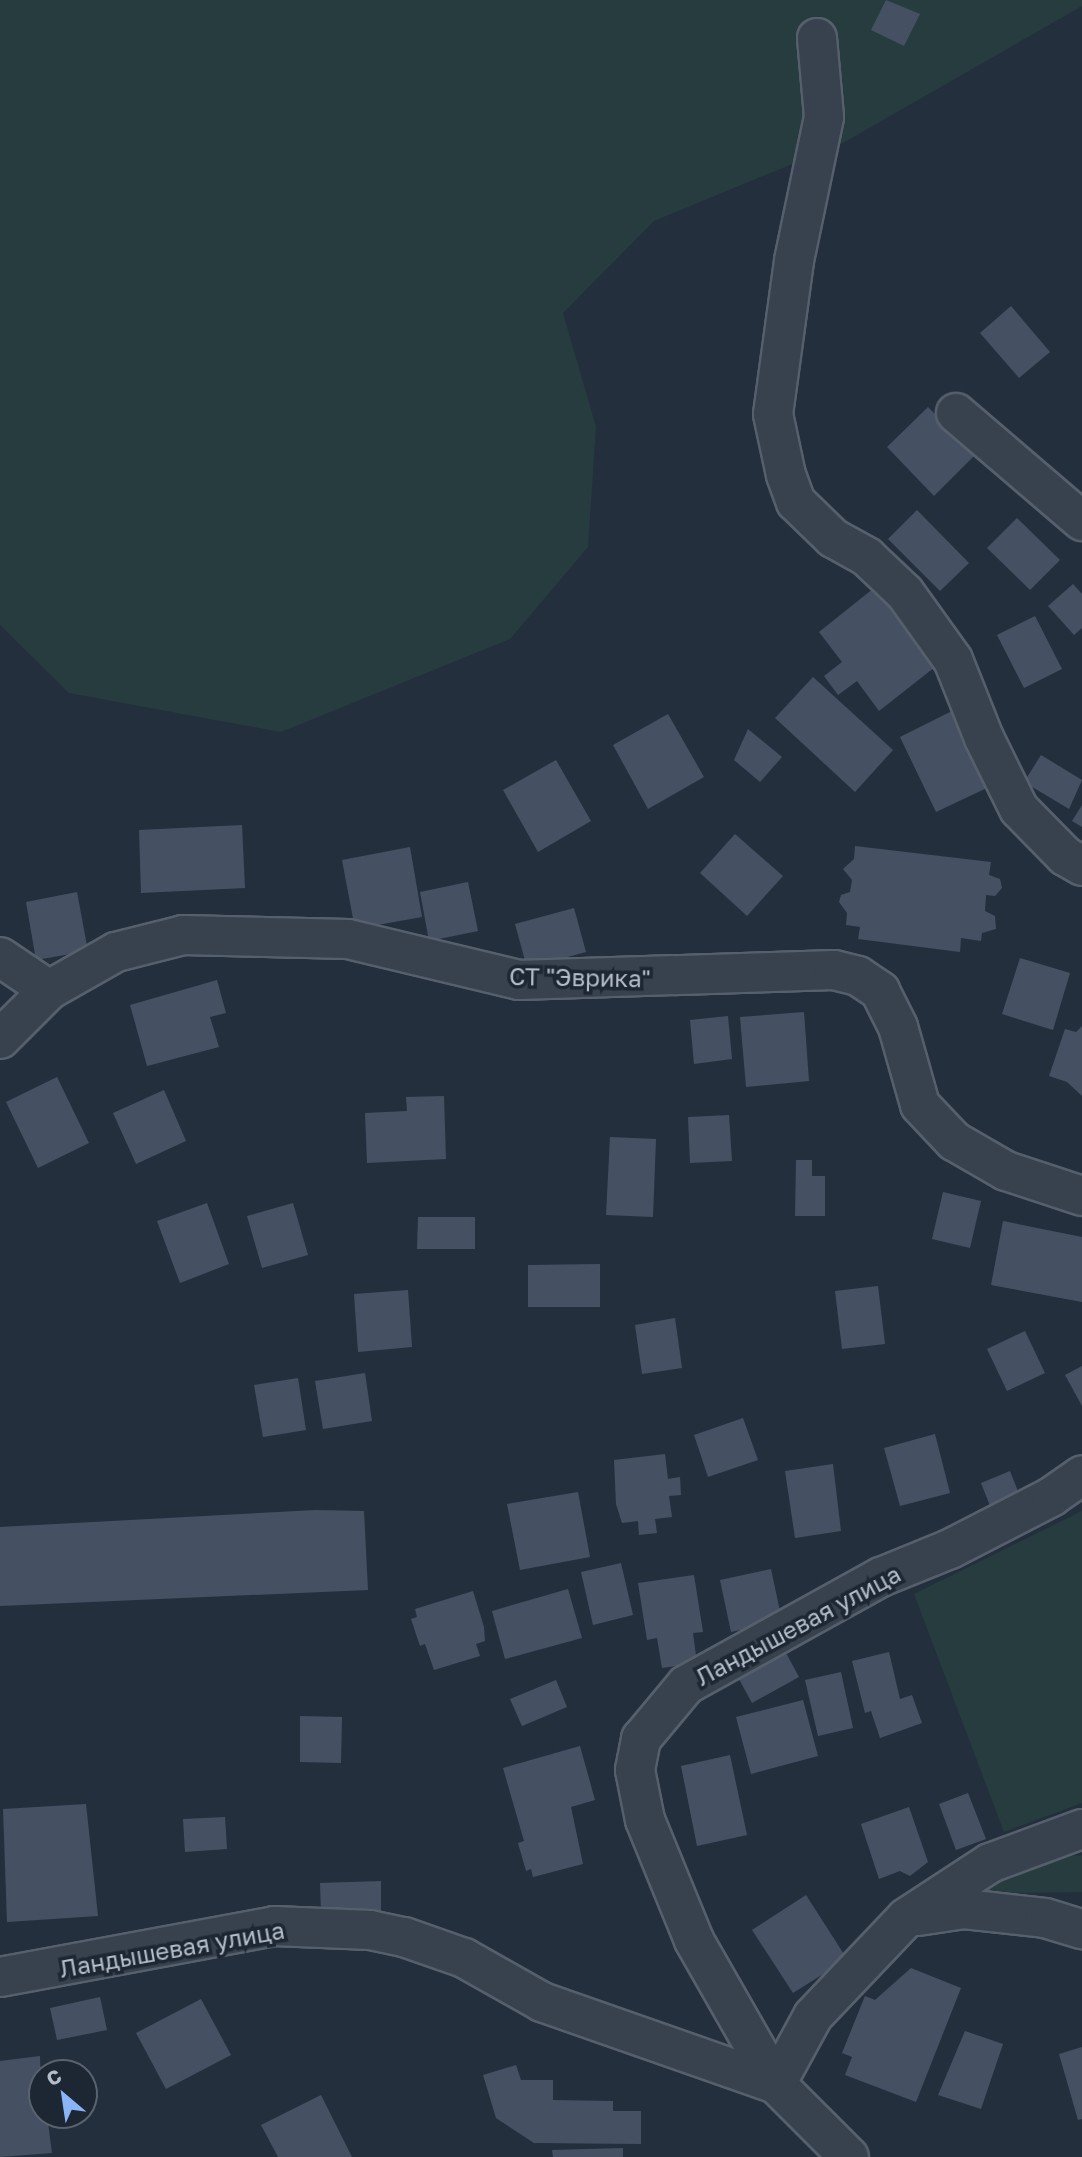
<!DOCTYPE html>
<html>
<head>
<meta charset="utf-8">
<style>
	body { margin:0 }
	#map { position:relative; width:1082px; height:2157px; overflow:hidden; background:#242f3e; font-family:"Golos Text",sans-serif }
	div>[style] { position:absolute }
	.green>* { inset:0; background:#263c3f }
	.building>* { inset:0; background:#455162 }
	.roads { filter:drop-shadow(2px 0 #565f6c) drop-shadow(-2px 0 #565f6c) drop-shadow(0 2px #565f6c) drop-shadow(0 -2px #565f6c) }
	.minor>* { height:38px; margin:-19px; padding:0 19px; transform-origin:19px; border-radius:19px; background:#38414e }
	span { translate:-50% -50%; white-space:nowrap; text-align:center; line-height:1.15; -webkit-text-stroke:7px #1d2633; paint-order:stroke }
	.street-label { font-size:24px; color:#b4bcc9 }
	.north { position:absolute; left:28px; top:2059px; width:70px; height:70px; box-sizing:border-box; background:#1d2633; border:2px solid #59626f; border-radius:50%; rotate:331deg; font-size:19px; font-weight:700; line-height:28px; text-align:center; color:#b4bcc9 }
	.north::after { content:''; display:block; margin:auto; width:24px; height:32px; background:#8ab4f8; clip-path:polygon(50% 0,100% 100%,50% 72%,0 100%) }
</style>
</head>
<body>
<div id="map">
	<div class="green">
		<i style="clip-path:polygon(0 0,1082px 0,1082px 6px,843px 143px,654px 221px,563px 313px,596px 427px,588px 547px,510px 639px,281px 732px,69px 693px,0 625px)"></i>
		<i style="clip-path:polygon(1082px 1511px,1082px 1803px,1004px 1832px,914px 1594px)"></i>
		<i style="clip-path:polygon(1082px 1855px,1082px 1892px,964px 1894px,1054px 1858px)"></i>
	</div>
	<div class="building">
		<i style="clip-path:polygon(886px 0,920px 14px,904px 46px,871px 30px)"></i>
		<i style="clip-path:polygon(1011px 306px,1050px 352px,1019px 378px,980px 333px)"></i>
		<i style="clip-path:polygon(928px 407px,975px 455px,934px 496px,887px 447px)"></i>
		<i style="clip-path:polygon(917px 510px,969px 563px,940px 591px,888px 539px)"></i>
		<i style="clip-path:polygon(1017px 518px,1060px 560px,1030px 590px,987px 548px)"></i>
		<i style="clip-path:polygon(1073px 584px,1082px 594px,1082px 628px,1074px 635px,1048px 606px)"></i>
		<i style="clip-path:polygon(874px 588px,935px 667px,879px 711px,857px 681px,838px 695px,824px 676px,842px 662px,819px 632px)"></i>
		<i style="clip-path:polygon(1035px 616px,1062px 669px,1024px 688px,997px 635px)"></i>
		<i style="clip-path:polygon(813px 677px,893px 750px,855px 792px,775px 718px)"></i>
		<i style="clip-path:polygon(954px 710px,991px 786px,936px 812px,900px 737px)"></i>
		<i style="clip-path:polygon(668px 714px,704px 777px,648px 809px,613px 745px)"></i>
		<i style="clip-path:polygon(748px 729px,782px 757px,760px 782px,734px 760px)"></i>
		<i style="clip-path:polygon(1041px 755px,1082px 780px,1069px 809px,1024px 782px)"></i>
		<i style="clip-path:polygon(556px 760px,591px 821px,538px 852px,503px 790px)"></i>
		<i style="clip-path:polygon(1082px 805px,1082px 827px,1072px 821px)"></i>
		<i style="clip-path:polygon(242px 825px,245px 888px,141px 893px,139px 830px)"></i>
		<i style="clip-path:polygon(735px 834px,783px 876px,747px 916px,700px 873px)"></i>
		<i style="clip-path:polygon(855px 846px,991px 862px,989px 875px,1000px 879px,1002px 888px,995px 896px,986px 895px,985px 911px,995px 916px,996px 929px,982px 933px,981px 941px,961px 938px,960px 952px,858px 939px,860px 927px,846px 925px,847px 913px,839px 902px,841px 895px,850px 892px,852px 880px,843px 869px,854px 859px)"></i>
		<i style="clip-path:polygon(410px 847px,422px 917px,355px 929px,342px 860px)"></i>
		<i style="clip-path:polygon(468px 882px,478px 931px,429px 941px,420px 892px)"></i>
		<i style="clip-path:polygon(77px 892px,88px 951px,36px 960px,26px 902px)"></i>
		<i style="clip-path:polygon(574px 908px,586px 952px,527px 968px,515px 924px)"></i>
		<i style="clip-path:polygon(1020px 958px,1070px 973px,1053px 1030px,1002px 1014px)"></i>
		<i style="clip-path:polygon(217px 980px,226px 1013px,210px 1017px,219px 1047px,147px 1066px,130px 1005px)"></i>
		<i style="clip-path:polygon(804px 1012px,809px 1081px,746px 1087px,740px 1017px)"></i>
		<i style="clip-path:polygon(728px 1016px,732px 1059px,694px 1064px,690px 1020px)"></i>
		<i style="clip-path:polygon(1082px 1026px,1082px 1096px,1067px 1082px,1049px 1076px,1065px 1029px,1076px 1032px)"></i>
		<i style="clip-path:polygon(57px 1077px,89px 1143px,38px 1168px,6px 1102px)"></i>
		<i style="clip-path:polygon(164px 1090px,186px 1141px,136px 1164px,113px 1113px)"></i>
		<i style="clip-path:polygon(444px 1096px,446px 1159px,367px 1163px,365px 1113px,407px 1111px,406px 1097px)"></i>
		<i style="clip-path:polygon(729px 1115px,732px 1161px,690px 1163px,688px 1117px)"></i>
		<i style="clip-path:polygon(610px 1137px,656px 1139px,653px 1217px,606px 1215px)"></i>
		<i style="clip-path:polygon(796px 1160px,812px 1160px,812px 1176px,825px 1176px,825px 1216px,795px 1216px)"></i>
		<i style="clip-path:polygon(943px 1192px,981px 1201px,970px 1248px,932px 1239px)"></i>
		<i style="clip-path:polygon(207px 1203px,229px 1264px,180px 1283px,157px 1221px)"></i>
		<i style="clip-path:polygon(293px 1203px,308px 1255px,262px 1268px,247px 1216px)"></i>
		<i style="clip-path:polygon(418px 1217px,475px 1217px,475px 1249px,417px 1249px)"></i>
		<i style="clip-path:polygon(1003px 1221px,1082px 1237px,1082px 1302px,991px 1285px)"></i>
		<i style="clip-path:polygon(600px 1264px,600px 1307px,528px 1307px,528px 1265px)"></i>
		<i style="clip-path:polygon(878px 1286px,885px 1344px,842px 1349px,835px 1291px)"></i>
		<i style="clip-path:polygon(408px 1290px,412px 1347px,358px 1352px,354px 1294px)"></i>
		<i style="clip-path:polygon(675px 1318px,682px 1368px,642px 1374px,635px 1325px)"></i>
		<i style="clip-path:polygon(1025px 1331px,1045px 1373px,1007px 1391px,987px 1349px)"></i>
		<i style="clip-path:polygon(1082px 1366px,1082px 1406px,1065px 1375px)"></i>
		<i style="clip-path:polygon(365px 1373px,372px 1421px,323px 1429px,315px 1381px)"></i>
		<i style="clip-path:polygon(298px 1378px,306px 1430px,263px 1437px,254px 1385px)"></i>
		<i style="clip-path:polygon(743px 1418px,758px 1460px,708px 1477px,694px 1435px)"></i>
		<i style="clip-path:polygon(935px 1434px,950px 1493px,900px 1506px,884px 1448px)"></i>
		<i style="clip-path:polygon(665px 1454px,668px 1479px,680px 1477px,681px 1495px,669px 1496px,672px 1517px,655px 1519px,657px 1533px,639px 1535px,638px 1521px,622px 1523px,616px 1504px,614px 1460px)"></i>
		<i style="clip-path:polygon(833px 1464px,841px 1531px,795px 1538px,785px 1471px)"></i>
		<i style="clip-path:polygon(1010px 1471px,1025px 1509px,996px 1521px,981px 1483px)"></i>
		<i style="clip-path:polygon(578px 1492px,590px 1557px,520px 1570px,507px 1504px)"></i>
		<i style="clip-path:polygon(316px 1510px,364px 1511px,368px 1590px,0 1606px,0 1527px)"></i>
		<i style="clip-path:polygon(621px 1563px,633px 1615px,593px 1625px,581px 1572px)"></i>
		<i style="clip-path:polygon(771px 1569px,782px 1621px,731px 1632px,720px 1580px)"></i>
		<i style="clip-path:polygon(694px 1575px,703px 1632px,693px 1633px,697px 1663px,662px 1668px,657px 1638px,647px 1640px,638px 1583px)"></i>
		<i style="clip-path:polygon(568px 1589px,582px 1638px,505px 1659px,492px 1611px)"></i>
		<i style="clip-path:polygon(473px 1591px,484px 1627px,485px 1641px,476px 1644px,480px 1656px,434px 1670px,425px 1644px,420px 1646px,411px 1619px,417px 1617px,415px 1609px)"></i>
		<i style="clip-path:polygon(889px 1652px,900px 1699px,912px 1695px,922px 1723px,880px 1738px,871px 1711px,865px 1713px,852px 1661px)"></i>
		<i style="clip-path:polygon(786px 1653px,799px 1677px,752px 1703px,739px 1679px)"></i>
		<i style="clip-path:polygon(841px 1672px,853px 1728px,818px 1736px,805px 1680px)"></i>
		<i style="clip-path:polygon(556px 1680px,567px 1707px,522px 1726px,510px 1699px)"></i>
		<i style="clip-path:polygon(803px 1700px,818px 1756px,751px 1774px,736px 1717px)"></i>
		<i style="clip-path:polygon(300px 1716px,342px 1717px,341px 1763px,300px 1762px)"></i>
		<i style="clip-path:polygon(580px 1746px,595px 1800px,571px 1807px,583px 1864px,533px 1877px,531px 1869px,526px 1871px,518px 1843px,524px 1841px,503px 1768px)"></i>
		<i style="clip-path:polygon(730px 1755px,747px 1835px,697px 1846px,681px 1766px)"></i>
		<i style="clip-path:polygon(968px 1793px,986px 1839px,956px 1850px,939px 1804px)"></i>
		<i style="clip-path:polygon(86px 1804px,98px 1916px,7px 1922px,3px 1809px)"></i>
		<i style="clip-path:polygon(909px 1807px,928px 1862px,910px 1876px,900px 1871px,879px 1879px,861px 1824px)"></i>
		<i style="clip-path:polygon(225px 1817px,227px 1849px,185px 1852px,183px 1819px)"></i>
		<i style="clip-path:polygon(381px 1881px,381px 1914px,321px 1912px,320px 1883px)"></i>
		<i style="clip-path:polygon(806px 1895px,847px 1959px,793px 1993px,752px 1930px)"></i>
		<i style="clip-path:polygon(911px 1968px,961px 1988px,916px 2102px,845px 2075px,852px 2057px,842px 2053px,865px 1996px,875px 2000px)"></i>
		<i style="clip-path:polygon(100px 1997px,107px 2030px,57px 2040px,50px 2008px)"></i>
		<i style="clip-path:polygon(201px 1999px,231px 2055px,166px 2089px,136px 2033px)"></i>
		<i style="clip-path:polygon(965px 2031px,1003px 2044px,981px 2109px,938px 2095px)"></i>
		<i style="clip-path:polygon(1082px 2047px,1082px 2119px,1078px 2120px,1059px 2054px)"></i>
		<i style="clip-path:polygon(40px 2056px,42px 2115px,47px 2115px,52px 2153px,0 2157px,0 2061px)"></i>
		<i style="clip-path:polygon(516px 2065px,521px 2080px,553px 2080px,553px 2100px,613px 2101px,613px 2111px,641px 2111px,641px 2144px,534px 2143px,496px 2118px,483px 2075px)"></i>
		<i style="clip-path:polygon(321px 2095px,352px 2157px,278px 2157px,261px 2125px)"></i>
		<i style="clip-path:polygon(623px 2148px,623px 2157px,553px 2157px,552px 2150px)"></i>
	</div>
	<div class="roads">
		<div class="minor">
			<i style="left:817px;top:38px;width:79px;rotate:84.9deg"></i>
			<i style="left:824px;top:117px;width:147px;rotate:101.8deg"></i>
			<i style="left:794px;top:261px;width:154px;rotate:97.8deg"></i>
			<i style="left:773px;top:414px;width:62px;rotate:78deg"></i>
			<i style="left:786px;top:475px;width:29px;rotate:70deg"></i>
			<i style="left:796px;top:502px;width:52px;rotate:44.2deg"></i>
			<i style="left:833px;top:538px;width:39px;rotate:29deg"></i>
			<i style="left:867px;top:557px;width:52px;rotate:43.5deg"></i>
			<i style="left:905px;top:593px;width:82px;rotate:54.4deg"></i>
			<i style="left:953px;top:660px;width:84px;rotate:68.3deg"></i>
			<i style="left:984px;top:738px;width:79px;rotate:63.8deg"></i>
			<i style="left:1019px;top:809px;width:66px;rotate:45.6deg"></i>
			<i style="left:1065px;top:856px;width:20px;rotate:30deg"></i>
			<i style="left:956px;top:413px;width:166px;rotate:40.6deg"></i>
			<i style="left:0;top:957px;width:59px;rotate:34deg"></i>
			<i style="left:0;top:1039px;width:69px;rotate:-45deg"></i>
			<i style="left:49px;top:990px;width:77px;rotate:-29.6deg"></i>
			<i style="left:116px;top:952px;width:69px;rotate:-14.2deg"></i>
			<i style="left:183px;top:935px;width:165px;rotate:1.4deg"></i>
			<i style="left:348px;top:939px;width:176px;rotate:13.5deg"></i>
			<i style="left:519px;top:980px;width:315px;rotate:-1.8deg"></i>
			<i style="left:834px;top:970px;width:25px;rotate:14deg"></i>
			<i style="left:858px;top:976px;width:27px;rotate:34deg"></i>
			<i style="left:880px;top:991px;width:40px;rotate:63.4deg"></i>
			<i style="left:898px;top:1027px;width:81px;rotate:74.2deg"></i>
			<i style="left:920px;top:1105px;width:50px;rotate:46.6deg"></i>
			<i style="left:954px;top:1141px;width:60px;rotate:30deg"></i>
			<i style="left:1006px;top:1171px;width:80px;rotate:18.2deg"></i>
			<i style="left:918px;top:1916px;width:47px;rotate:-8.7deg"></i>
			<i style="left:964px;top:1909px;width:81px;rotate:6.3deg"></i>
			<i style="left:1045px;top:1918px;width:39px;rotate:17deg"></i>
			<i style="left:0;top:1977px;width:279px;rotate:-10.5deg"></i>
			<i style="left:274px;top:1926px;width:96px;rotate:2.4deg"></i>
			<i style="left:370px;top:1930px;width:35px;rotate:12deg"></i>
			<i style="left:404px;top:1937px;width:64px;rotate:19.3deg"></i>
			<i style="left:464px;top:1958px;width:90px;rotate:29.4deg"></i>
			<i style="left:542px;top:2002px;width:248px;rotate:19.3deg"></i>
			<i style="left:776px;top:2084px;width:103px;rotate:45deg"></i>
			<i style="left:776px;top:2084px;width:166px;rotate:-119.7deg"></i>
			<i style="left:694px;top:1940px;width:130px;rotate:-112.2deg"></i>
			<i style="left:645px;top:1820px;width:51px;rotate:-101.3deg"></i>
			<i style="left:635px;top:1770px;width:32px;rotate:-79deg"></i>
			<i style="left:641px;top:1739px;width:70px;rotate:-50.2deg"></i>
			<i style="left:686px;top:1685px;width:223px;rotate:-29deg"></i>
			<i style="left:881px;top:1577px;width:74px;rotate:-22.1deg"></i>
			<i style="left:950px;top:1549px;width:114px;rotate:-27.2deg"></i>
			<i style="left:1051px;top:1497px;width:38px;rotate:-35deg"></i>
			<i style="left:776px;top:2084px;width:77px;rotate:-61.4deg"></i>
			<i style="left:813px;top:2016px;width:135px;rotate:-46.5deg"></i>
			<i style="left:906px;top:1918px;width:100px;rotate:-33.2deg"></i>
			<i style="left:990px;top:1863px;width:98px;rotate:-20.3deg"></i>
		</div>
	</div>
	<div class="street-label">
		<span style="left:580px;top:977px;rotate:1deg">СТ "Эврика"</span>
		<span style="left:798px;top:1625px;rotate:-28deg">Ландышевая улица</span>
		<span style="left:172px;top:1949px;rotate:-10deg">Ландышевая улица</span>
	</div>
	<div class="north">С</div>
</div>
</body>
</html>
